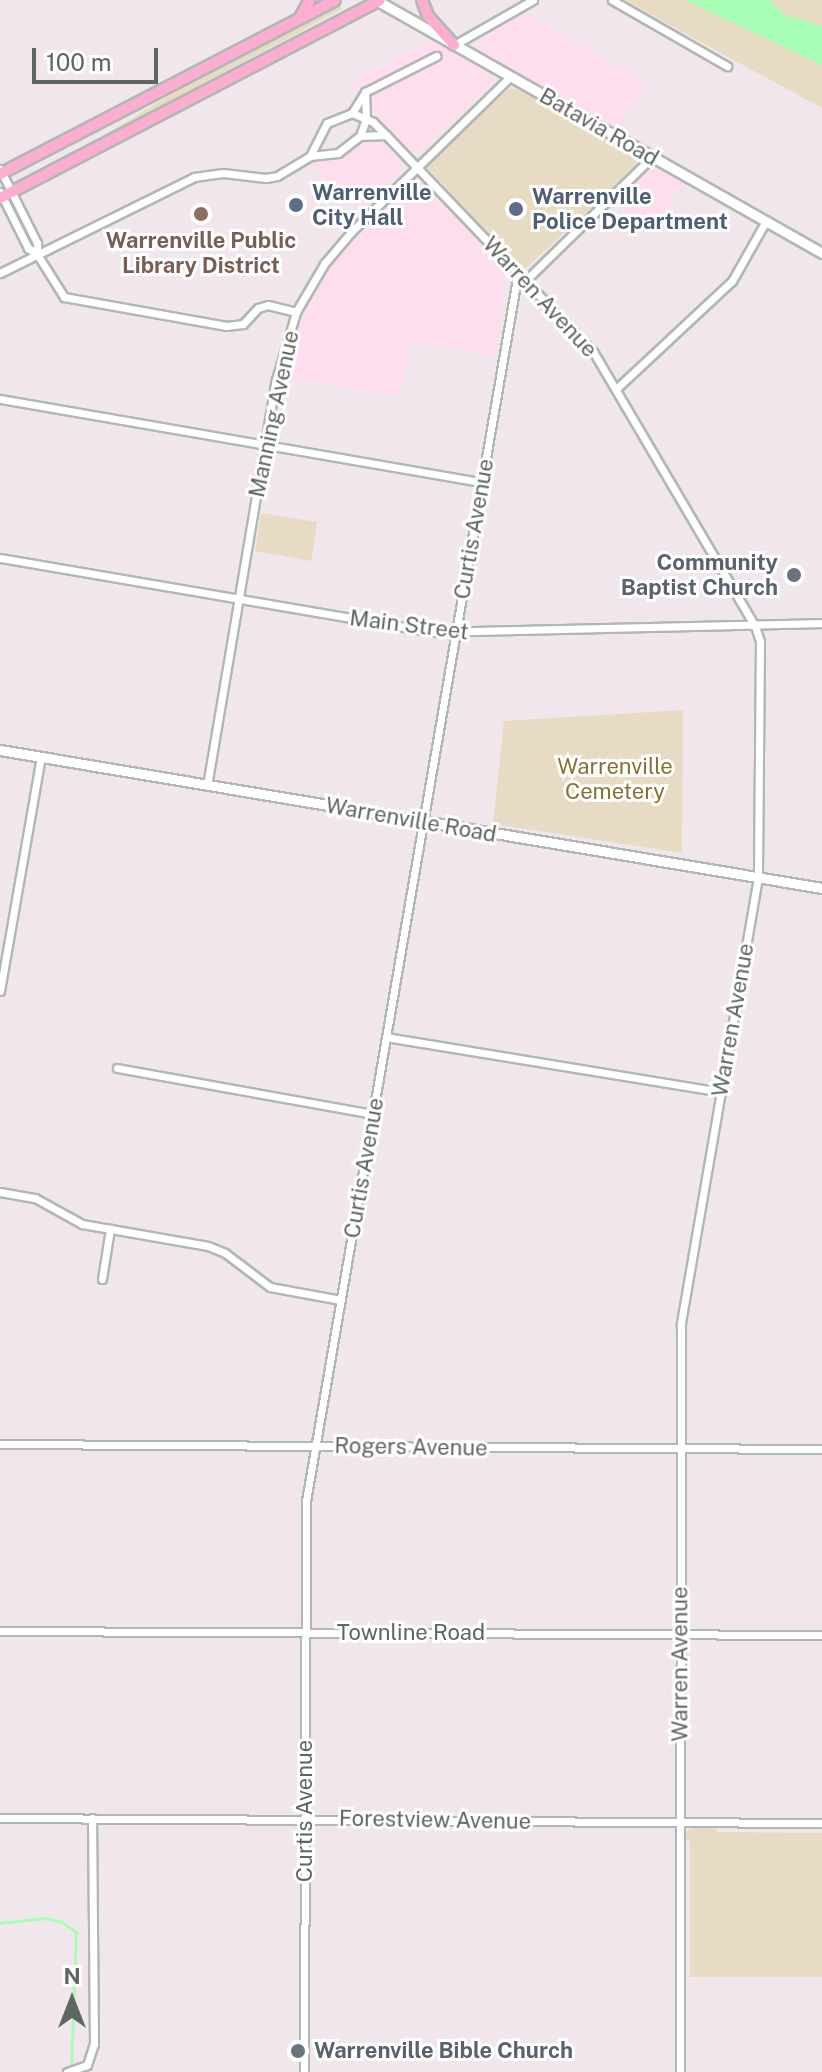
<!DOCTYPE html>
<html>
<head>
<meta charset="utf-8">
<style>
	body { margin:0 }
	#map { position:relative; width:822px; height:2072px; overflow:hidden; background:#f0e6eb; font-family:"Public Sans",sans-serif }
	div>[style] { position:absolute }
	.commercial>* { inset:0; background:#fdddee }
	.green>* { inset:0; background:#e7dcc3 }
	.water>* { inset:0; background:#a8feb4 }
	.stream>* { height:3px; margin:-1.5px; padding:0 1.5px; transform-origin:1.5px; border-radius:1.5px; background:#a8feb4 }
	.roads { filter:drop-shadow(2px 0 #b1b8b4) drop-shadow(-2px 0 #b1b8b4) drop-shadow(0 2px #b1b8b4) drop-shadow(0 -2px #b1b8b4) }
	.street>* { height:7px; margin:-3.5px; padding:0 3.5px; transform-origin:3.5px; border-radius:3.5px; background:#fff }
	.secondary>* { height:9px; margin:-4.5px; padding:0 4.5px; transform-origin:4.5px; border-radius:4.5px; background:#fff }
	.primary>* { height:10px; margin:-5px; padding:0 5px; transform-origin:5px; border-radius:5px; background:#feadd2 }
	.dots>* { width:22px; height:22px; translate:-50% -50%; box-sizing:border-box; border:4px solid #fff; border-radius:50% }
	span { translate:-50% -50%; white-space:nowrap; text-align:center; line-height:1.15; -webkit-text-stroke:6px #fff; paint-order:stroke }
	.street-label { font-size:22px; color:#5e6660 }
	.service-label { font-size:22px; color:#4e5e75; font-weight:700 }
	.left { translate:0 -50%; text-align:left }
	.education-label { font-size:22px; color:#785e54; font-weight:700 }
	.worship-label { font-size:22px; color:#5b616d; font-weight:700 }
	.right { translate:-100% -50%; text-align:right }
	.park-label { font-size:22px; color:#847136 }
	.north { position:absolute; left:32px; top:1960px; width:80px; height:80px; -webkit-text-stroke:6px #fff; paint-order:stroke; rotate:0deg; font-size:22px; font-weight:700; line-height:32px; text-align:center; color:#5e6660 }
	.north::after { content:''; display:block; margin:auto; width:28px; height:36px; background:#5e6660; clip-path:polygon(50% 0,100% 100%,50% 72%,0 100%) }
	.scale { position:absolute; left:32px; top:48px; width:126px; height:36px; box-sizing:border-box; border:4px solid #5e6660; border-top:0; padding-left:10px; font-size:24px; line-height:28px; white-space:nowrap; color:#5e6660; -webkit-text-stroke:6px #fff; paint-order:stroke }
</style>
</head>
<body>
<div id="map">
	<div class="commercial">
		<i style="clip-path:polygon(521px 11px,646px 82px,618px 131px,478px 51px,478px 38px)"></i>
		<i style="clip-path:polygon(433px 40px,491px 74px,493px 81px,421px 151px,407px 152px,349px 83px)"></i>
		<i style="clip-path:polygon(377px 138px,401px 156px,401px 169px,360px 214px,310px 162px,341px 157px,362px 139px)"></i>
		<i style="clip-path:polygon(663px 156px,689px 171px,655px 230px,614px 203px)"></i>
		<i style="clip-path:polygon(414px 176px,507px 271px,495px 356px,411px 340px,399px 396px,280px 376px,299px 313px,315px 285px,402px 183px)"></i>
	</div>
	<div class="green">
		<i style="clip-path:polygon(625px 0,822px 0,822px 108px,677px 29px)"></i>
		<i style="clip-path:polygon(337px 5px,342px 9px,32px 176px,31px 173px,108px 133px,201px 76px)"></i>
		<i style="clip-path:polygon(511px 88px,525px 91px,634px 154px,636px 160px,635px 168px,526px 268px,517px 265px,426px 166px,429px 158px)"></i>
		<i style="clip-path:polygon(261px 513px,317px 522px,311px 561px,255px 551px)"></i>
		<i style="clip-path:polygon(683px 710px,682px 853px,493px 824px,504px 721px)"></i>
		<i style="clip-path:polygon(693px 1827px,717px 1827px,717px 1832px,822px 1833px,822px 1977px,690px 1977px,690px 1841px,683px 1840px,683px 1834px)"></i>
	</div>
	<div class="water">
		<i style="clip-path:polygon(685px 0,770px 0,783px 14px,822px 26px,822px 65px)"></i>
	</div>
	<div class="stream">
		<i style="left:0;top:1923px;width:45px;rotate:-6.3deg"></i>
		<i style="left:45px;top:1918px;width:17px;rotate:13deg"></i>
		<i style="left:62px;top:1922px;width:17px;rotate:36deg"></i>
		<i style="left:76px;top:1932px;width:136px;rotate:92.1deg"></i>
	</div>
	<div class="roads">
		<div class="street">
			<i style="left:612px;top:0;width:133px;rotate:29.9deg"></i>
			<i style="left:454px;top:45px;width:91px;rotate:-29.7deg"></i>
			<i style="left:352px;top:113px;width:23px;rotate:23deg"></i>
			<i style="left:373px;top:122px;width:18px;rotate:45deg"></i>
			<i style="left:386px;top:135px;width:301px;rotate:46.3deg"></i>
			<i style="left:594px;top:353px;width:317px;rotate:59.5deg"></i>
			<i style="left:755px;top:626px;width:16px;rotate:72deg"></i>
			<i style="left:760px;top:641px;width:236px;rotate:90.5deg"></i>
			<i style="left:758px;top:877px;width:454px;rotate:99.8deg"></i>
			<i style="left:681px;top:1324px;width:748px;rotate:90.08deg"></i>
			<i style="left:360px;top:136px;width:18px;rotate:-71deg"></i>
			<i style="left:366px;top:119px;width:27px;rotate:-92deg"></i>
			<i style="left:310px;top:156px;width:37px;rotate:-63deg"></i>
			<i style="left:327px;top:123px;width:27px;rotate:-22deg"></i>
			<i style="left:352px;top:113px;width:25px;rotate:-58deg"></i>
			<i style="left:365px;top:92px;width:80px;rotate:-26.9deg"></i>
			<i style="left:0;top:169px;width:83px;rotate:63.4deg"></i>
			<i style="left:37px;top:243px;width:11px;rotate:90deg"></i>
			<i style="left:0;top:192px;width:63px;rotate:63.4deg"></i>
			<i style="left:28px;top:248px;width:11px;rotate:34deg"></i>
			<i style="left:37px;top:254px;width:51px;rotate:57.9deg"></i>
			<i style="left:64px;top:297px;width:165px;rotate:10.1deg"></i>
			<i style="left:226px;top:326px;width:17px;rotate:-7deg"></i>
			<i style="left:243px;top:324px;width:22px;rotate:-47deg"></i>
			<i style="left:258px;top:308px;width:10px;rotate:-17deg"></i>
			<i style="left:268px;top:305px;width:29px;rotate:14deg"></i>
			<i style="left:0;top:273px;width:216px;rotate:-26.3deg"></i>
			<i style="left:194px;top:177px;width:29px;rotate:-8deg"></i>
			<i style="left:223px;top:173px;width:43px;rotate:6.6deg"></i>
			<i style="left:266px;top:178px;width:11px;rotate:-10deg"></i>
			<i style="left:277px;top:176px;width:39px;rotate:-31deg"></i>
			<i style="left:310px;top:156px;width:28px;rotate:-6deg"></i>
			<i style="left:338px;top:153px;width:28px;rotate:-38deg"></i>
			<i style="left:360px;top:136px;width:26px;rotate:-2deg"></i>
			<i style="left:526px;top:280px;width:176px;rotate:-44.3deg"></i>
			<i style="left:616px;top:389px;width:158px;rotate:-43deg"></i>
			<i style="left:732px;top:281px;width:69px;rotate:-60.5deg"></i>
			<i style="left:0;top:399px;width:489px;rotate:9.8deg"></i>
			<i style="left:0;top:558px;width:439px;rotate:9.7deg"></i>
			<i style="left:433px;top:632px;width:389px;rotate:-1.3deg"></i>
			<i style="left:207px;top:786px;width:412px;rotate:-80.4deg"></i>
			<i style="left:276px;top:380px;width:71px;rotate:-73.6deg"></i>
			<i style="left:296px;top:312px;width:56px;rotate:-59.7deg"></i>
			<i style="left:324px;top:264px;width:42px;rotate:-49.8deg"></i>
			<i style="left:351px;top:232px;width:222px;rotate:-44.3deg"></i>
			<i style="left:0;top:991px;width:238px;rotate:-80.1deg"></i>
			<i style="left:386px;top:1037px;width:339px;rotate:9.3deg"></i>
			<i style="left:117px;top:1068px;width:260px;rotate:10.2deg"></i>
			<i style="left:0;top:1192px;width:36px;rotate:10deg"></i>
			<i style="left:35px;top:1198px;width:54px;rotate:29deg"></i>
			<i style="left:82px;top:1224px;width:128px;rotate:9.9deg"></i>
			<i style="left:208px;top:1246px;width:18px;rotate:22deg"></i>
			<i style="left:225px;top:1253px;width:56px;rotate:37.1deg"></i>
			<i style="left:270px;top:1287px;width:72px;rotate:10.4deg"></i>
			<i style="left:102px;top:1279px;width:51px;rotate:-80.9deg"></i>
			<i style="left:0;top:1444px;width:822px;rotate:0.35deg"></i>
			<i style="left:0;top:1631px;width:822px;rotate:0.28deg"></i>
			<i style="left:0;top:1818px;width:822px;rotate:0.35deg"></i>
			<i style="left:67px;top:2072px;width:21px;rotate:-19deg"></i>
			<i style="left:87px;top:2065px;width:22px;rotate:-72deg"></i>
			<i style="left:94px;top:2044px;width:226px;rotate:-90.5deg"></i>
			<i style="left:304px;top:2072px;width:571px;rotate:-89.8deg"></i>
			<i style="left:306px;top:1501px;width:1247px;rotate:-80.21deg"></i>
		</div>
		<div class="secondary">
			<i style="left:376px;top:0;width:513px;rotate:29.56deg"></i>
			<i style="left:0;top:750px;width:834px;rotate:9.53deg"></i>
		</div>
		<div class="primary">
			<i style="left:422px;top:0;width:17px;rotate:69deg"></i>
			<i style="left:428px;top:16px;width:39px;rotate:48deg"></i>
			<i style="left:301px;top:16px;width:18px;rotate:-61deg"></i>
			<i style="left:0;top:174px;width:377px;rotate:-27.4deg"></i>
			<i style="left:0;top:198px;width:428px;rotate:-27.5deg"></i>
		</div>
	</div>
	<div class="dots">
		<i style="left:296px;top:205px;background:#5c6f8a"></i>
		<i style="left:516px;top:209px;background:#5c6f8a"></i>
		<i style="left:201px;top:214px;background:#8d6e63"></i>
		<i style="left:794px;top:575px;background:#6b7280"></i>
		<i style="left:298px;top:2051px;background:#6b7280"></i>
	</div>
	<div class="street-label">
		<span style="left:599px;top:127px;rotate:30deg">Batavia Road</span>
		<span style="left:540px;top:297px;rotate:47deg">Warren Avenue</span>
		<span style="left:274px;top:414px;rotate:-78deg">Manning Avenue</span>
		<span style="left:474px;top:529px;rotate:-80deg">Curtis Avenue</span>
		<span style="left:409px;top:625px;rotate:7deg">Main Street</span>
		<span style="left:411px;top:820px;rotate:10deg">Warrenville Road</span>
		<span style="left:733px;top:1020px;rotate:-80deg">Warren Avenue</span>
		<span style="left:364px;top:1168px;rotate:-80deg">Curtis Avenue</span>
		<span style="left:411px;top:1447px;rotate:1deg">Rogers Avenue</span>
		<span style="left:411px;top:1633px">Townline Road</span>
		<span style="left:680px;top:1664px;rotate:-90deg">Warren Avenue</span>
		<span style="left:305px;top:1811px;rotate:-90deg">Curtis Avenue</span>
		<span style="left:435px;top:1820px;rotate:1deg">Forestview Avenue</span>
	</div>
	<div class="service-label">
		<span class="left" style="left:312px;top:205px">Warrenville<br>City Hall</span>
		<span class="left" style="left:532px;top:209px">Warrenville<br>Police Department</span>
	</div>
	<div class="education-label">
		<span style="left:201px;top:253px">Warrenville Public<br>Library District</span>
	</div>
	<div class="worship-label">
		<span class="right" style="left:778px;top:575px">Community<br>Baptist Church</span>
		<span class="left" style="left:314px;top:2051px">Warrenville Bible Church</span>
	</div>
	<div class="park-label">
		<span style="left:615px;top:779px">Warrenville<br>Cemetery</span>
	</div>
	<div class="north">N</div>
	<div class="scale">100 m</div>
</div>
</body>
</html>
